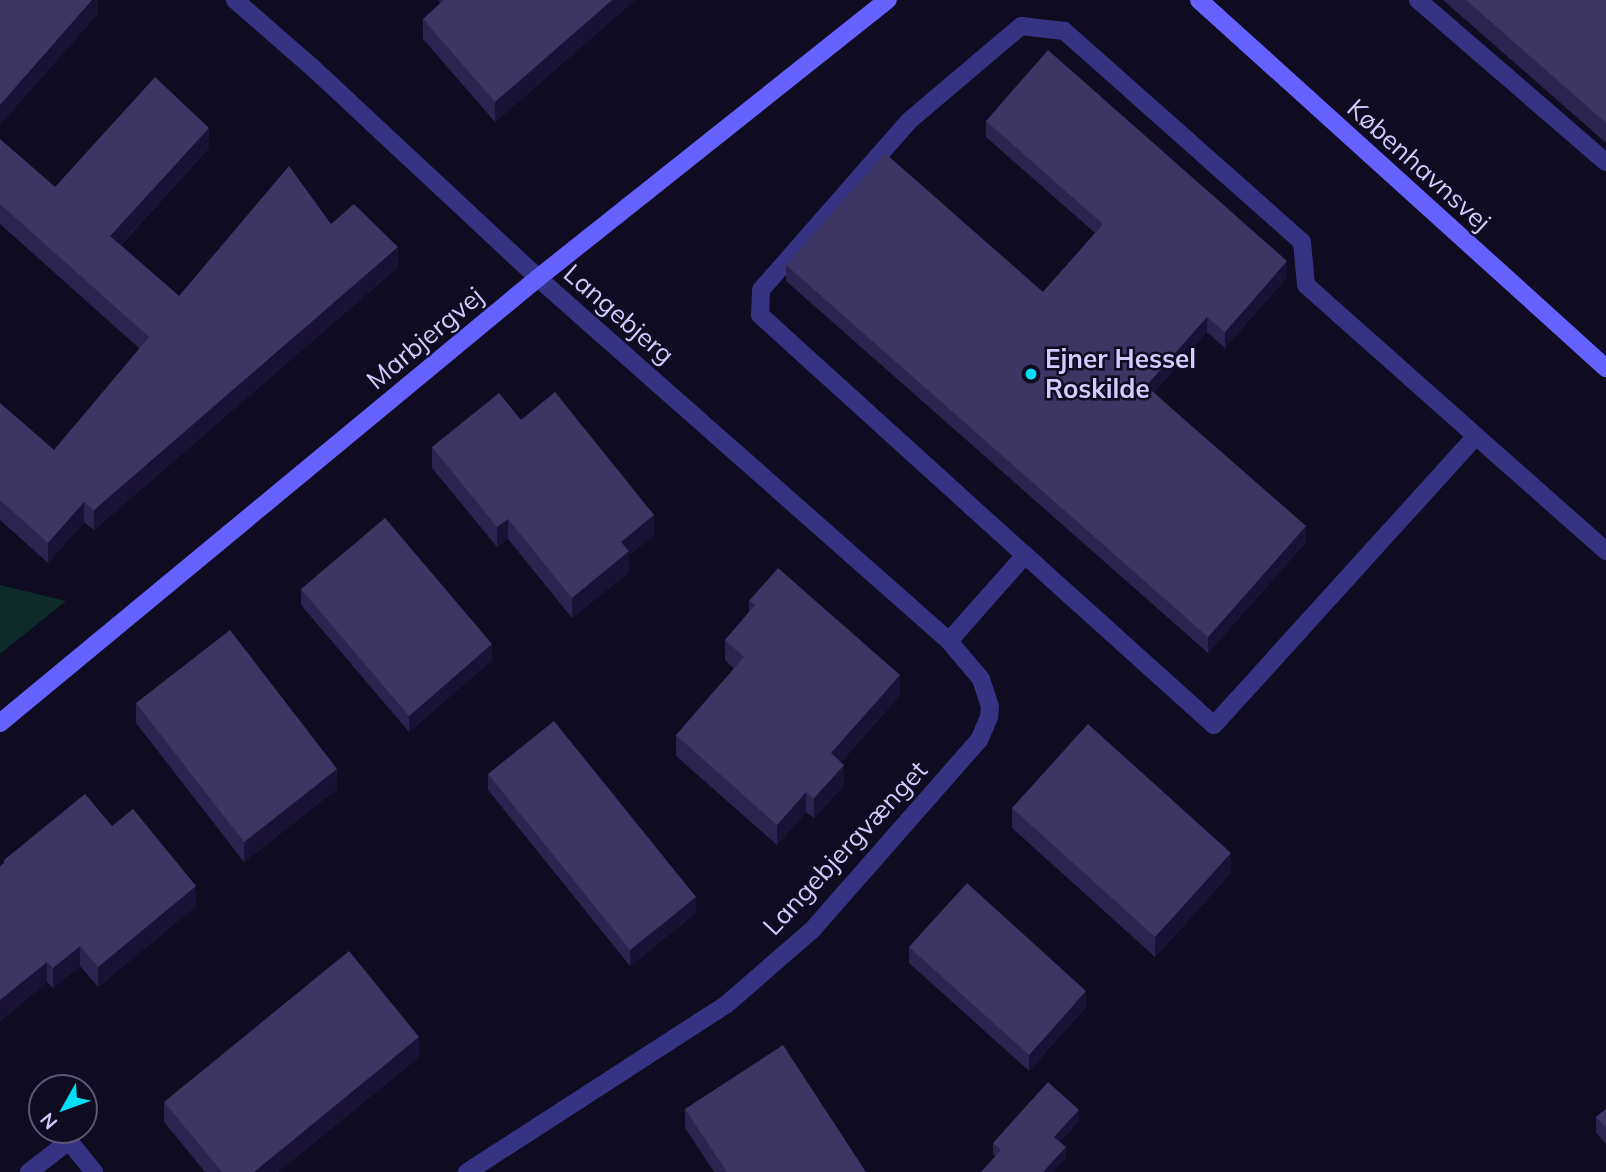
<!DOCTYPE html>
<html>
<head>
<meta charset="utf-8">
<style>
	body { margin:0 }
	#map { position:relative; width:1606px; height:1172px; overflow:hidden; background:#0f0b20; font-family:Mulish,sans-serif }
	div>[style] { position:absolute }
	.green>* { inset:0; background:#0e2b2a }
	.lane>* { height:18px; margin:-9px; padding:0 9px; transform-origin:9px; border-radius:9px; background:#363383 }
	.street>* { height:18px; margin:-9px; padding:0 9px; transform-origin:9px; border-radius:9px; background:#363383 }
	.secondary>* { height:18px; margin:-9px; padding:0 9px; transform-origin:9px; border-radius:9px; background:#6662ff }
	.wall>* { inset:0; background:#2b2350 }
	.shaded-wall>* { inset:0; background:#191235 }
	.building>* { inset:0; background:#3d3563 }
	.dots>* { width:19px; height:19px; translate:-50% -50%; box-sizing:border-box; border:4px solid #0f0b20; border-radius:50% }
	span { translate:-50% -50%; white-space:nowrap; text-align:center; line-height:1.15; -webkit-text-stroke:5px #0f0b20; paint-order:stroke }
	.street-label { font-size:26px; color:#d1cbff }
	.poi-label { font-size:26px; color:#d1cbff; font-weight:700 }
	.left { translate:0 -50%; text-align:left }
	.north { position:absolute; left:28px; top:1074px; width:70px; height:70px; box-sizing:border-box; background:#0f0b20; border:2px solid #5d5879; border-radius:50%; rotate:230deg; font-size:19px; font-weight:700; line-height:28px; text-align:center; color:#d1cbff }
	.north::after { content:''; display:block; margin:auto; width:24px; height:32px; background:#00ddf6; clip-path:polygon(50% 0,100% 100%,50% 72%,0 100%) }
</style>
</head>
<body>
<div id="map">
	<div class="green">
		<i style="clip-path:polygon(0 585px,66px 601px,0 654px)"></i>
	</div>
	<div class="lane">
		<i style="left:1418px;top:0;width:248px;rotate:40.8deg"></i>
		<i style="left:1476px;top:436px;width:174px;rotate:41.5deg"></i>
		<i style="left:949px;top:641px;width:115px;rotate:-48.5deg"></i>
		<i style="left:1025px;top:555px;width:254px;rotate:42deg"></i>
		<i style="left:1214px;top:725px;width:390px;rotate:-47.8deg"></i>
		<i style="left:1476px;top:436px;width:227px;rotate:-138.4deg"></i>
		<i style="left:1306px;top:285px;width:43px;rotate:-95.3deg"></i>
		<i style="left:1302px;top:242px;width:318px;rotate:-138.4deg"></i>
		<i style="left:1064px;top:31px;width:43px;rotate:-173.4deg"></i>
		<i style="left:1021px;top:26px;width:148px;rotate:139.7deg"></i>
		<i style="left:908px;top:122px;width:223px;rotate:131.2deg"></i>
		<i style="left:761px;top:290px;width:25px;rotate:92deg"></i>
		<i style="left:760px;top:315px;width:358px;rotate:42.2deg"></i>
	</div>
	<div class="street">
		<i style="left:235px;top:0;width:105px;rotate:41.1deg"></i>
		<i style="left:314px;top:69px;width:306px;rotate:43deg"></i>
		<i style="left:538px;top:278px;width:548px;rotate:41.45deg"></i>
		<i style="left:949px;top:641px;width:50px;rotate:49.9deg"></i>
		<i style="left:981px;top:679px;width:28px;rotate:72deg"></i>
		<i style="left:990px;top:706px;width:11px;rotate:95deg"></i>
		<i style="left:989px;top:717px;width:25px;rotate:113deg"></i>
		<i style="left:979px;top:740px;width:253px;rotate:131.3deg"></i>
		<i style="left:812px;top:930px;width:113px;rotate:139deg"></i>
		<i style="left:727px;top:1004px;width:310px;rotate:147.1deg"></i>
		<i style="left:29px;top:1172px;width:51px;rotate:-37.8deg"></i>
		<i style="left:69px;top:1141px;width:40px;rotate:51deg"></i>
	</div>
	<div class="secondary">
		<i style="left:1199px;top:0;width:549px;rotate:42.12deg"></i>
		<i style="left:0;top:723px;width:698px;rotate:-39.6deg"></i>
		<i style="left:538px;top:278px;width:447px;rotate:-38.5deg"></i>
	</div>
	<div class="wall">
		<i style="clip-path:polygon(438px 0,635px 0,495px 122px,423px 39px,423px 19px,440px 3px)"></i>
		<i style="clip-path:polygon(1443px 0,1606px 0,1606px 143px)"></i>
		<i style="clip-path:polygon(986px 121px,1287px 277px,1225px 348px,1207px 332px,1154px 392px,1306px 542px,1208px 653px,786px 281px,786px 265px,1043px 292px,1095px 233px,986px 137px)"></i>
		<i style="clip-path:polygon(0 139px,55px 187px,209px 148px,121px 245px,179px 296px,331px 224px,398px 267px,94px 530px,84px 522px,48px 563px,0 520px,0 403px,54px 450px,140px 349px,0 224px)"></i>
		<i style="clip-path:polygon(521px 420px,654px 535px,629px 555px,629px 572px,572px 618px,508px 539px,497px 547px,432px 468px,432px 447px)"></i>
		<i style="clip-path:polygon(301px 589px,492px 660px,409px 732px,301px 605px)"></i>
		<i style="clip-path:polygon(749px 601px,900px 695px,841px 762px,844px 785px,814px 818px,806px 812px,777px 845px,676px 756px,676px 735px,734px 669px,725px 660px,725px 640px,749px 612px)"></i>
		<i style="clip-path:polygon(136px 703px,337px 789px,244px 862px,136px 723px)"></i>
		<i style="clip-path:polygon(488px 774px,696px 913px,630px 966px,488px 790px)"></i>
		<i style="clip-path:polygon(1012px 808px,1231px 873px,1155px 957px,1012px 828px)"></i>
		<i style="clip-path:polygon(112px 826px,196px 906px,98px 987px,80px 966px,53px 988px,47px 982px,0 1021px)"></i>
		<i style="clip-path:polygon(909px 947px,1086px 1007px,1029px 1071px,909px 963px)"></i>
		<i style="clip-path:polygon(419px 1057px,278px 1172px,205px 1172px,164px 1122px,164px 1102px)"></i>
		<i style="clip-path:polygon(685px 1109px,866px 1172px,714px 1172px,685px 1128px)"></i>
		<i style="clip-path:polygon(1606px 1109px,1606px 1144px,1596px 1133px,1596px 1117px)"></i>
		<i style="clip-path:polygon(1079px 1121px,1060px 1142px,1066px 1158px,995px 1156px,993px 1154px,993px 1143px)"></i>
	</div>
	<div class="shaded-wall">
		<i style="clip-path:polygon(92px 0,98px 0,98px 14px,0 125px,0 105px)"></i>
		<i style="clip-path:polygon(612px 0,635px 0,495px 122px,495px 102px)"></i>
		<i style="clip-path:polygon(209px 128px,209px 148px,110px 256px,110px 236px)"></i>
		<i style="clip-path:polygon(398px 247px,398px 267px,94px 530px,94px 510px)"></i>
		<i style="clip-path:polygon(1287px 261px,1287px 277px,1225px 348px,1225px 332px)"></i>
		<i style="clip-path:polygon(1207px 317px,1207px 332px,1146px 401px,1146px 386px)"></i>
		<i style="clip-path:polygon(84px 502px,84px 522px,48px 563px,48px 543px)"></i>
		<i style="clip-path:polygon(654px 515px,654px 535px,629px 555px,629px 572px,572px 618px,572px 598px,621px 542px)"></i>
		<i style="clip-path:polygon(508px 519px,508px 539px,497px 547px,497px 527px)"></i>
		<i style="clip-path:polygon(1306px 526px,1306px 542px,1208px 653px,1208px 637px)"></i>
		<i style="clip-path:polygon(492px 644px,492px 660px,409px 732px,409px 716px)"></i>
		<i style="clip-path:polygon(900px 675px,900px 695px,831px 773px,831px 753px)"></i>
		<i style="clip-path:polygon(844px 765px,844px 785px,814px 818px,814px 798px)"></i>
		<i style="clip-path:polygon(337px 769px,337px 789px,244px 862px,244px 842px)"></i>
		<i style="clip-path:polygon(806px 792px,806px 812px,777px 845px,777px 825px)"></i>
		<i style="clip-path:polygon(1231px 853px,1231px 873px,1155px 957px,1155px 937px)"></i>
		<i style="clip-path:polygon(196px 886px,196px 906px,98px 987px,98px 967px)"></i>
		<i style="clip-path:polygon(696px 897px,696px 913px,630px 966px,630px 950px)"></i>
		<i style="clip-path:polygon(80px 946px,80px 966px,53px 988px,53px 968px)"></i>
		<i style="clip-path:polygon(47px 962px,47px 982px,0 1021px,0 1000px)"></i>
		<i style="clip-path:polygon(1086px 991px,1086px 1007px,1029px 1071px,1029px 1055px)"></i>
		<i style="clip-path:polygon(419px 1037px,419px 1057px,278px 1172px,254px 1172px)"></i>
		<i style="clip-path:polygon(1079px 1110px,1079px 1121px,1054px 1148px,1054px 1137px)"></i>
		<i style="clip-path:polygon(1066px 1147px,1066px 1158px,1053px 1172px,1043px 1172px)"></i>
	</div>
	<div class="building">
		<i style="clip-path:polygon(0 0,92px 0,0 105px)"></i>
		<i style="clip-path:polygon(444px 0,612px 0,495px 102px,423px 19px)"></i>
		<i style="clip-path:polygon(1466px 0,1606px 0,1606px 123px)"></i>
		<i style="clip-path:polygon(1048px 50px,1287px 261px,1225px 332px,1207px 317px,1146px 386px,1306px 526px,1208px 637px,786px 265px,885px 153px,1043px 292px,1103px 224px,986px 121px)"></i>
		<i style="clip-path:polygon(155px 77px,209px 128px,110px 236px,179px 296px,289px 166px,331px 224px,354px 204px,398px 247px,94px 510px,84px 502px,48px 543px,0 500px,0 403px,54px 450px,149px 337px,0 204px,0 139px,55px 187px)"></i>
		<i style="clip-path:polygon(555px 392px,654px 515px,621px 542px,629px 551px,572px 598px,508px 519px,497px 527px,432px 447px,499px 393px,521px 420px)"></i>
		<i style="clip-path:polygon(385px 518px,492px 644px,409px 716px,301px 589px)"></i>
		<i style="clip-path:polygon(778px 568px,900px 675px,831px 753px,844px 765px,814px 798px,806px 792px,777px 825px,676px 735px,744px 657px,725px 640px,755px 605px,749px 601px)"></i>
		<i style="clip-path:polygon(230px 630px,337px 769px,244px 842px,136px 703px)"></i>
		<i style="clip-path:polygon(554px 721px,696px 897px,630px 950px,488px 774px)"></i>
		<i style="clip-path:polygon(1088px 724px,1231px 853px,1155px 937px,1012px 808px)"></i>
		<i style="clip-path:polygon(85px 794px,112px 826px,133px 809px,196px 886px,98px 967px,80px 946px,53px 968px,47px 962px,0 1000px,0 866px,4px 863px,4px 860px)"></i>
		<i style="clip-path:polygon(967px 883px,1086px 991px,1029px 1055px,909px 947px)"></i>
		<i style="clip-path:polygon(349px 951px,419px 1037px,254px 1172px,222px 1172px,164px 1102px)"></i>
		<i style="clip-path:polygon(783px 1045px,866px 1172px,727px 1172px,685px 1109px)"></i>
		<i style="clip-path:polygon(1048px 1082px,1079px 1110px,1054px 1137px,1066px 1147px,1043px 1172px,981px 1172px,1001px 1150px,993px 1143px)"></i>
		<i style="clip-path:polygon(1606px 1109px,1606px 1128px,1596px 1117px)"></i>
	</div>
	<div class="dots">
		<i style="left:1031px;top:374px;background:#00ddf6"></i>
	</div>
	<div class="street-label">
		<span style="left:1419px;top:165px;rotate:42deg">Københavnsvej</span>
		<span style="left:619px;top:314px;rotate:41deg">Langebjerg</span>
		<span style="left:425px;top:338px;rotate:-40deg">Marbjergvej</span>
		<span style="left:845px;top:848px;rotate:-47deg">Langebjergvænget</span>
	</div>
	<div class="poi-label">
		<span class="left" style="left:1045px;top:374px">Ejner Hessel<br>Roskilde</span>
	</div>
	<div class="north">N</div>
</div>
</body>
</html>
